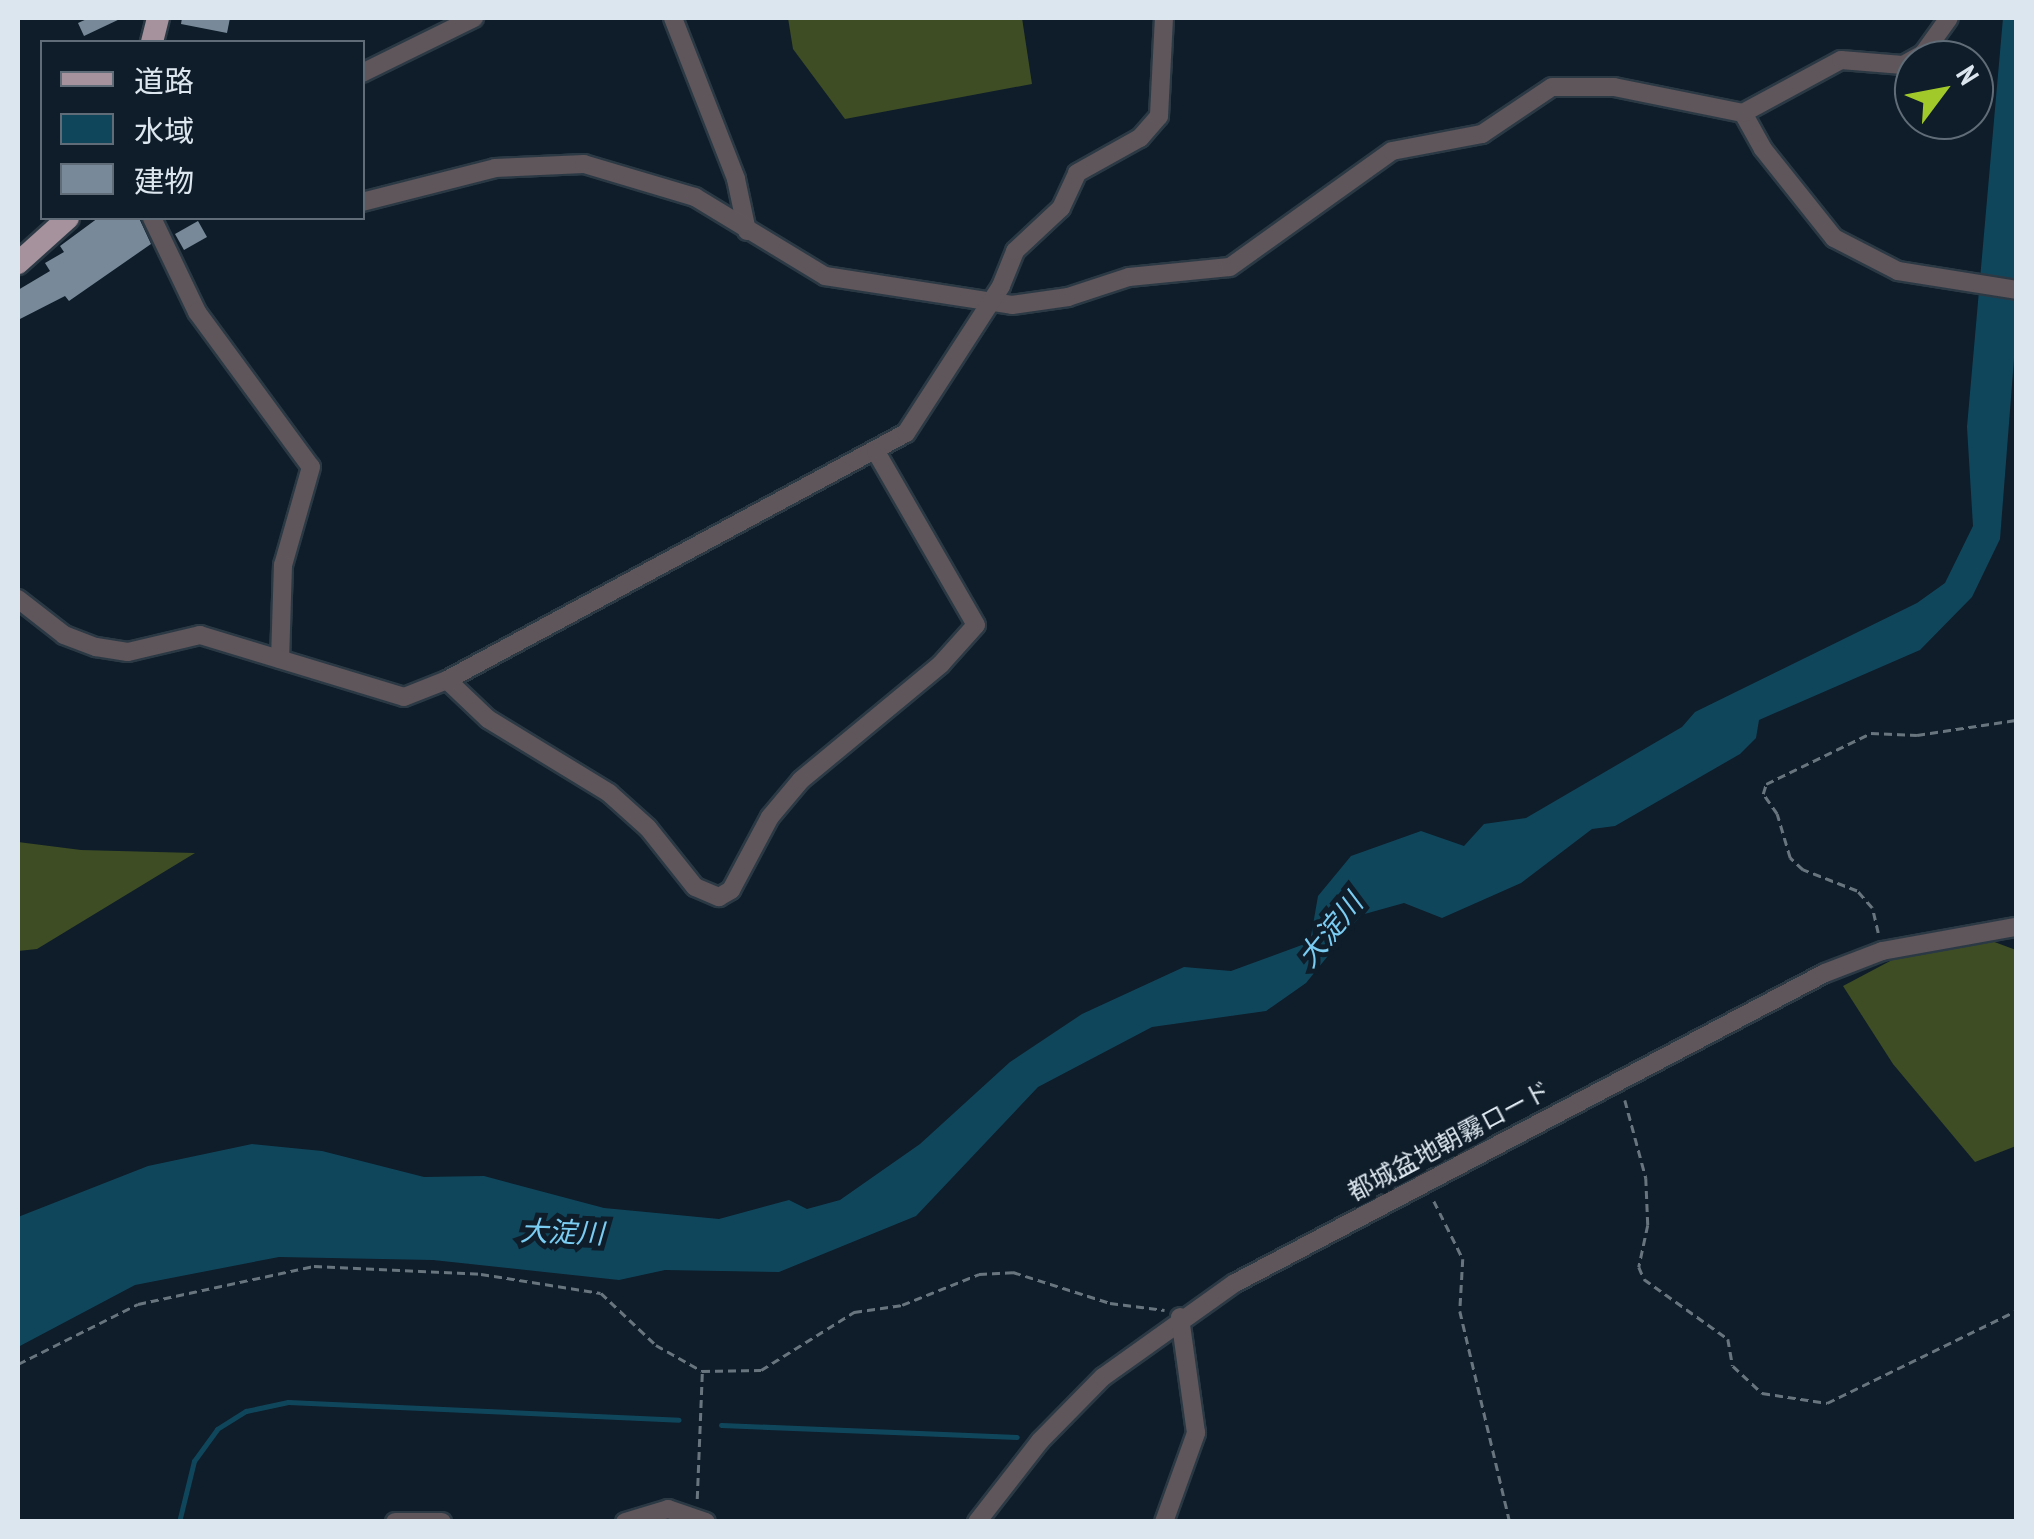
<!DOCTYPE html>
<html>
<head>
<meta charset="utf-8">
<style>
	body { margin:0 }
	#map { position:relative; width:2034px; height:1539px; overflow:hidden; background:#0e1d29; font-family:"PT Sans Narrow","Noto Sans JP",sans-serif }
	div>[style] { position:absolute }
	.forest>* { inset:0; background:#3e4d24 }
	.water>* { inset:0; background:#10465c }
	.stream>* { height:5px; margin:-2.5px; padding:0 2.5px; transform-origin:2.5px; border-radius:2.5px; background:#10465c }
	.building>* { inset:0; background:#788a99 }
	.path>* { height:2.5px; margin-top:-1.25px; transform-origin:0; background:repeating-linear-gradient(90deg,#68757f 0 8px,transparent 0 13px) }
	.roads { filter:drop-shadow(2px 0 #2b3945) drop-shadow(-2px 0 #2b3945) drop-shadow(0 2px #2b3945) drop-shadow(0 -2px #2b3945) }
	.minor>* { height:18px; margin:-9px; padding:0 9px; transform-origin:9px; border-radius:9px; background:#5f565b }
	.major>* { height:22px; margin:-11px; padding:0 11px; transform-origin:11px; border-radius:11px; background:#a5929c }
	span { translate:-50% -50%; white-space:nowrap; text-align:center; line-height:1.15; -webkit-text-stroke:10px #0e1d29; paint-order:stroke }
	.street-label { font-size:25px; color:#dce6ee }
	.water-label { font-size:28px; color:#7bccf2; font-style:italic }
	.frame { position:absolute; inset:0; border:20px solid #dce6ee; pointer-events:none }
	.legend { position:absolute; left:40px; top:40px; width:325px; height:180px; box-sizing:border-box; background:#0e1d29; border:2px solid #606d78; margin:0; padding:12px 18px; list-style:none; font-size:30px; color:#dce6ee }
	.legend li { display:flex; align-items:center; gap:20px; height:50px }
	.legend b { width:50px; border:2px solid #606d78 }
	.north { position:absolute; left:1894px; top:40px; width:100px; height:100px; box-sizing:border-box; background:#0e1d29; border:2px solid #606d78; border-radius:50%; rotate:58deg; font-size:28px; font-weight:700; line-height:40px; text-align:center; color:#dce6ee }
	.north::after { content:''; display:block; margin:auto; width:35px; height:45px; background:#a1c92a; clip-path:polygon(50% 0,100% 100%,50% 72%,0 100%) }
</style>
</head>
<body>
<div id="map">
	<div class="forest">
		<i style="clip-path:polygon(788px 18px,1022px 18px,1032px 84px,845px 119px,793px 49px)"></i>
		<i style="clip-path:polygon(18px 842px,81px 850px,195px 853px,37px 949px,18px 951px)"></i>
		<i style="clip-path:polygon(1989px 940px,2016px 950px,2016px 1146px,1975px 1162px,1893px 1064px,1843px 986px,1892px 960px,1951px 942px)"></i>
	</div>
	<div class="water">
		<i style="clip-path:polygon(2003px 18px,2016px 18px,2016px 333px,2000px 539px,1972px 597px,1920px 650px,1759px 720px,1756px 738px,1740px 754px,1615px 826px,1592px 829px,1521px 883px,1442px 918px,1404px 903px,1361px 915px,1306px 983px,1266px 1011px,1152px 1027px,1038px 1087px,916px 1216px,779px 1272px,665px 1270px,619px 1280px,433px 1260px,279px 1257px,135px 1285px,18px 1347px,18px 1217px,148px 1166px,252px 1144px,322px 1151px,424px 1177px,484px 1176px,604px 1208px,719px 1219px,789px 1200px,807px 1209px,840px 1200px,920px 1144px,1010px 1062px,1082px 1014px,1184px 967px,1231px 971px,1310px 942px,1318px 896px,1351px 856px,1421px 831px,1464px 846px,1484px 824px,1526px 818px,1682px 727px,1695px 712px,1917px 603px,1945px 583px,1973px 526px,1967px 427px)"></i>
	</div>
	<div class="stream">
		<i style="left:721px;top:1425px;width:296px;rotate:2.3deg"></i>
		<i style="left:179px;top:1522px;width:63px;rotate:-76.2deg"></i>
		<i style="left:194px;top:1461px;width:39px;rotate:-54deg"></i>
		<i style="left:217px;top:1429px;width:34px;rotate:-32deg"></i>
		<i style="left:246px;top:1411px;width:43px;rotate:-12.1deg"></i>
		<i style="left:288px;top:1402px;width:391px;rotate:2.6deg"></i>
	</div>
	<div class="building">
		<i style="clip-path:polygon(89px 18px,122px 18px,84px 36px,78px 23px)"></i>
		<i style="clip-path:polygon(182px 18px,230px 18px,227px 33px,181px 24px)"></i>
		<i style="clip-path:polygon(98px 218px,139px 218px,151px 244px,69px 301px,65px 296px,18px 320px,18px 290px,50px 271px,45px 263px,64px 252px,60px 246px)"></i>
		<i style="clip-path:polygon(198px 221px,207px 237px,184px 250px,175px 234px)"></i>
	</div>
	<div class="path">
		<i style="left:1878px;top:933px;width:26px;rotate:-103deg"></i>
		<i style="left:1872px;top:908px;width:23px;rotate:-131deg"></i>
		<i style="left:1857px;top:891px;width:58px;rotate:-158.7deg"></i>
		<i style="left:1803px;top:870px;width:18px;rotate:-137deg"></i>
		<i style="left:1790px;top:858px;width:46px;rotate:-106.5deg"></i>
		<i style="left:1777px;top:814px;width:24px;rotate:-125deg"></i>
		<i style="left:1763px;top:794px;width:10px;rotate:-73deg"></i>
		<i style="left:1766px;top:784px;width:117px;rotate:-25.9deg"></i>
		<i style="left:1871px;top:733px;width:46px;rotate:2.5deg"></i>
		<i style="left:1917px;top:735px;width:100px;rotate:-8.6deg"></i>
		<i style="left:1625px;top:1100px;width:81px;rotate:74.9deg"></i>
		<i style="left:1646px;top:1178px;width:47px;rotate:87.6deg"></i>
		<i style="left:1648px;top:1225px;width:43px;rotate:102.1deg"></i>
		<i style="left:1639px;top:1267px;width:13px;rotate:67deg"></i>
		<i style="left:1644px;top:1279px;width:103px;rotate:35.5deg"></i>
		<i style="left:1728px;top:1339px;width:27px;rotate:80deg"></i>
		<i style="left:1733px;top:1366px;width:40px;rotate:43deg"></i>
		<i style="left:1762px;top:1393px;width:66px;rotate:8.7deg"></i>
		<i style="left:1827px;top:1403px;width:210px;rotate:-26deg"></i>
		<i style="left:1434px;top:1201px;width:65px;rotate:63.4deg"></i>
		<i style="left:1463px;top:1259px;width:52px;rotate:93.3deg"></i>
		<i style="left:1460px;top:1311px;width:217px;rotate:76.7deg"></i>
		<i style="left:18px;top:1364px;width:134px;rotate:-26.6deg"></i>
		<i style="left:138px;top:1304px;width:180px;rotate:-12.2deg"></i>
		<i style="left:314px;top:1266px;width:167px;rotate:2.7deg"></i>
		<i style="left:481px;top:1274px;width:121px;rotate:9deg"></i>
		<i style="left:601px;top:1293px;width:76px;rotate:43.4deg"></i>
		<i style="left:656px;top:1345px;width:53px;rotate:29.5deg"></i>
		<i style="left:702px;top:1371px;width:59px;rotate:-1deg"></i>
		<i style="left:761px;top:1370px;width:110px;rotate:-31.9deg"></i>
		<i style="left:854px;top:1312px;width:49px;rotate:-8.3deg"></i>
		<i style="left:902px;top:1305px;width:83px;rotate:-21.9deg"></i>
		<i style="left:979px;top:1274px;width:34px;rotate:-3deg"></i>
		<i style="left:1013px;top:1272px;width:102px;rotate:17.7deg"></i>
		<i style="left:1110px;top:1303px;width:55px;rotate:7.3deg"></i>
		<i style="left:697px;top:1499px;width:126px;rotate:-87.7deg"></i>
	</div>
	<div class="roads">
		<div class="minor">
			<i style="left:673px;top:18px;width:173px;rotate:68.6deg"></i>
			<i style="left:736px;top:179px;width:53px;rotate:78.1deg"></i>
			<i style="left:362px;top:73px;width:125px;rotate:-26.2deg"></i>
			<i style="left:1743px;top:113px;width:41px;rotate:60.9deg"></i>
			<i style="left:1763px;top:149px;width:114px;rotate:51.4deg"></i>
			<i style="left:1834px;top:238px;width:72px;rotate:27.3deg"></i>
			<i style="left:1898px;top:271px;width:120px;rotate:9.1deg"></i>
			<i style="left:362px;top:202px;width:137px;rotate:-14.3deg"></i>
			<i style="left:495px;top:168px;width:89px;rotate:-2.6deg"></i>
			<i style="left:584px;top:164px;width:116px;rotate:16.6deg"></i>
			<i style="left:695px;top:197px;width:152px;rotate:31.3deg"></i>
			<i style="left:825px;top:276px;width:189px;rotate:8.8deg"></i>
			<i style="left:1012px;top:305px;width:57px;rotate:-8.1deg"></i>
			<i style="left:1068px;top:297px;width:64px;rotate:-18.2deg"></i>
			<i style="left:1129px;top:277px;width:101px;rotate:-5.7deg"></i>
			<i style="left:1230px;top:267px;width:199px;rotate:-35.6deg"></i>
			<i style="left:1392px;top:151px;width:92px;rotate:-10.7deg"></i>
			<i style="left:1482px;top:134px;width:84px;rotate:-33.9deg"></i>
			<i style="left:1552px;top:87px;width:62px"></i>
			<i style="left:1614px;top:87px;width:132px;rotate:11.4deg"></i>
			<i style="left:1743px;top:113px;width:111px;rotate:-28.4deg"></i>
			<i style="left:1841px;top:60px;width:62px;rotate:4.6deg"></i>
			<i style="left:1903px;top:65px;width:23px;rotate:-29deg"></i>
			<i style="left:1923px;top:54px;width:44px;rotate:-54.2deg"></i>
			<i style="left:152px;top:218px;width:104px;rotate:64.4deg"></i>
			<i style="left:197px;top:312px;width:192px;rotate:53.7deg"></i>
			<i style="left:311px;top:467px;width:102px;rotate:105.9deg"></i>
			<i style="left:283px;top:565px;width:94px;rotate:91.8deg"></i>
			<i style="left:18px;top:599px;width:58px;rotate:38deg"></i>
			<i style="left:64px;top:635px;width:34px;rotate:21deg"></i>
			<i style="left:96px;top:647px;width:32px;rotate:9deg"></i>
			<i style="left:128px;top:652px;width:74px;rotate:-13.3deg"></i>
			<i style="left:200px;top:635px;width:213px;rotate:16.9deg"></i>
			<i style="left:404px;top:697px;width:46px;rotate:-21.6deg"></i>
			<i style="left:447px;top:680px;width:521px;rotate:-28.29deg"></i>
			<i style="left:906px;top:433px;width:175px;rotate:-57.1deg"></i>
			<i style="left:1001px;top:286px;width:38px;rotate:-68deg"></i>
			<i style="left:1015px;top:251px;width:63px;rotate:-43.1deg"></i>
			<i style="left:1061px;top:208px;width:38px;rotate:-65deg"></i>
			<i style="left:1077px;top:173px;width:72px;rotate:-29.1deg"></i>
			<i style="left:1140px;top:138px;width:29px;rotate:-49deg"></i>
			<i style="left:1159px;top:116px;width:98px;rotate:-87.1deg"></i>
			<i style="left:447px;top:680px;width:57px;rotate:43.6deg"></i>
			<i style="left:488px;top:719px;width:142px;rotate:31.4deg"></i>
			<i style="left:609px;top:793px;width:52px;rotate:41.9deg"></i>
			<i style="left:648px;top:828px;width:75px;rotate:51.5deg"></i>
			<i style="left:695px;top:887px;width:26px;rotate:23deg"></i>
			<i style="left:719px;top:897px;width:14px;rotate:-30deg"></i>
			<i style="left:731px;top:890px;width:83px;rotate:-61.9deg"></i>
			<i style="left:770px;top:817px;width:48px;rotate:-50deg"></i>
			<i style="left:801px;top:780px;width:182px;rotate:-39.6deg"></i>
			<i style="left:941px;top:664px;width:52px;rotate:-48.1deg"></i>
			<i style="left:976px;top:625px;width:200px;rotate:-120deg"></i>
			<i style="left:395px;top:1522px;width:47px"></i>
			<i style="left:625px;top:1522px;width:45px;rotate:-16.8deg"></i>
			<i style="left:668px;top:1509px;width:40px;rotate:18.9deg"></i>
			<i style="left:977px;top:1522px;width:103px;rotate:-52.1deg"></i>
			<i style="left:1040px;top:1441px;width:90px;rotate:-45.5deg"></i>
			<i style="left:1103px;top:1377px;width:162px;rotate:-35.5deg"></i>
			<i style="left:1235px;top:1283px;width:666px;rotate:-27.72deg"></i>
			<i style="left:1825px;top:973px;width:61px;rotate:-21.1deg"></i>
			<i style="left:1882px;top:951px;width:136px;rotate:-10.2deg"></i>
			<i style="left:1164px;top:1522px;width:95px;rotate:-70.2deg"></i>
			<i style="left:1196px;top:1433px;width:117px;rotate:-97.9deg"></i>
		</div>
		<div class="major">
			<i style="left:152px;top:42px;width:25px;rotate:-76deg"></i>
			<i style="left:18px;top:263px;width:67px;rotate:-42deg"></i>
		</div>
	</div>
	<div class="street-label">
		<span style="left:1449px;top:1141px;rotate:-28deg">都城盆地朝霧ロード</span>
	</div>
	<div class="water-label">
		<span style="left:1330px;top:930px;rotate:-51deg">大淀川</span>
		<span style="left:562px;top:1232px;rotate:2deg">大淀川</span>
	</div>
	<div class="frame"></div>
	<ul class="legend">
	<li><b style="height:12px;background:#a5929c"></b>道路</li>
	<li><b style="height:28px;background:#10465c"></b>水域</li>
	<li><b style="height:28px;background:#788a99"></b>建物</li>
	</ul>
	<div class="north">N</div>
</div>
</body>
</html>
